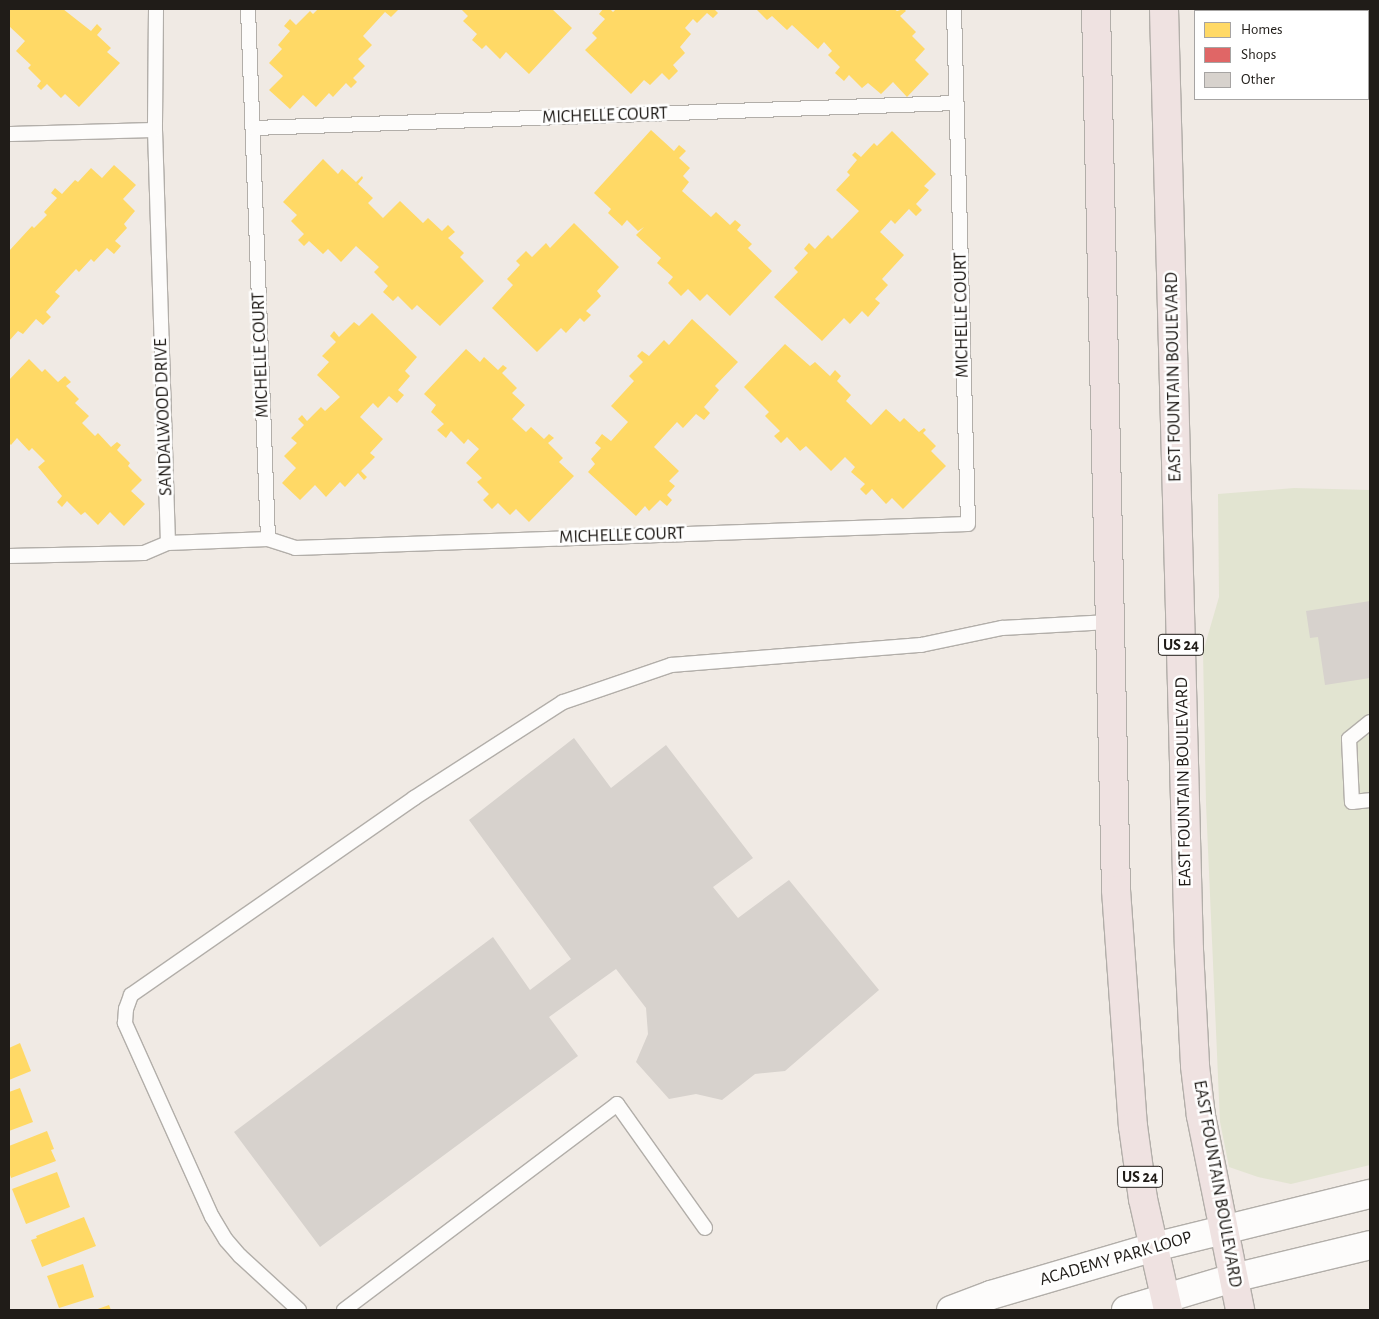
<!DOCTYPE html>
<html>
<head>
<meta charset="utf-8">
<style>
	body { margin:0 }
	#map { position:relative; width:1379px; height:1319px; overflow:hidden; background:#f0eae4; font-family:"Alegreya Sans",sans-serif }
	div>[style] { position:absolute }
	.green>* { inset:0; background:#e2e4d1 }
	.homes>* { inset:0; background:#ffd966 }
	.shops>* { inset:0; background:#e06666 }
	.building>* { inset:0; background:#d7d2cd }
	.roads { filter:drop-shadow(1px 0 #b2aea9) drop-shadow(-1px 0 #b2aea9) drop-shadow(0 1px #b2aea9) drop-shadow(0 -1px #b2aea9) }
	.lane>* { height:14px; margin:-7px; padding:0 7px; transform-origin:7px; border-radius:7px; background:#fdfcfb }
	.secondary>* { height:28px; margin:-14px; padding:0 14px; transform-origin:14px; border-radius:14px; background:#fdfcfb }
	.highway>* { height:28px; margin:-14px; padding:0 14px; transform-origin:14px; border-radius:14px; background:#efe2e1 }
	span { translate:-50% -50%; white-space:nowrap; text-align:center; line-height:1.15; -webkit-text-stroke:5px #fff; paint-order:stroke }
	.shield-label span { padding:1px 4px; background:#fff; border:1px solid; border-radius:4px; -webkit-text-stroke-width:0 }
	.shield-label { font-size:16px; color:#201c18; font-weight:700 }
	.street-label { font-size:18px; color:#201c18 }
	.frame { position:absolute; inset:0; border:10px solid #201c18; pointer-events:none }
	.legend { position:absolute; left:1194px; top:10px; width:175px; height:90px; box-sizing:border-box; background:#fff; border:1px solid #a6a4a3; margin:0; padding:6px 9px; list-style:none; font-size:15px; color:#201c18 }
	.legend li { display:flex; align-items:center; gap:10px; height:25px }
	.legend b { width:25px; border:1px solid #a6a4a3 }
</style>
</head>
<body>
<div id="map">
	<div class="green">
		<i style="clip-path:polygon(1294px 488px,1370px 490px,1370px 1165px,1291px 1184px,1258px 1177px,1229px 1167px,1220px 1122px,1206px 804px,1203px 652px,1219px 597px,1218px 494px)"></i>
	</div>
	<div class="homes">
		<i style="clip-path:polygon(9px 9px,63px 9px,91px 31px,97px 24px,102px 29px,97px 35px,111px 48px,107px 52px,120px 63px,79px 107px,65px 94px,61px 98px,47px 84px,41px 90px,37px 86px,41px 81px,28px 68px,31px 65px,16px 51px,25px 41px,9px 26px)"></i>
		<i style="clip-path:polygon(318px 9px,399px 9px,391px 17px,385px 12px,363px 36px,372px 45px,358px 59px,365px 66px,353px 78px,357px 82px,351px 88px,346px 83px,333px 97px,329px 93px,316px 107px,303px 95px,290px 109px,269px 90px,283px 76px,269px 63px,282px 49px,278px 45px,290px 31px,284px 26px,290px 19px,296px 25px,310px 11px,313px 14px)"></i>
		<i style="clip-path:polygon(461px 9px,552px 9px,572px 28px,529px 74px,506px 52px,500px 59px,486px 45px,482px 49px,472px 40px,477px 34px,463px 21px,468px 16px)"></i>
		<i style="clip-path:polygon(603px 9px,610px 9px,613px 12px,616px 9px,714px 9px,718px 13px,713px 18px,707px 13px,697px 23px,693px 19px,685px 28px,691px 34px,680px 47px,685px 53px,673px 65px,678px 71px,669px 80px,662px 73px,650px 85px,644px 80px,631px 94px,585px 50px,597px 38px,592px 33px,605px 19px,599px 14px)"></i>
		<i style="clip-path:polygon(756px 9px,894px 9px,897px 11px,904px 9px,906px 11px,900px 16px,916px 32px,912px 36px,925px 49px,915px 60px,929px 74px,907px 97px,893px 82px,881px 94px,868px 83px,862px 88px,849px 75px,844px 81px,835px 73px,840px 67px,828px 55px,832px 51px,824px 42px,818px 49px,792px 25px,787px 30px,772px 16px,767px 20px)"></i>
		<i style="clip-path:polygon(651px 130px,674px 151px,679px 145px,686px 151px,679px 158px,690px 168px,683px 176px,689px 182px,682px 191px,711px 217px,716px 212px,730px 225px,735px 220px,741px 225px,737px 230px,752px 244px,748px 248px,772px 271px,730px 316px,707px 294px,700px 301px,688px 289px,681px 296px,668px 283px,673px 277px,657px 263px,661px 258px,636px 235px,644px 227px,638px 231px,627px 220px,622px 226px,608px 213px,611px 209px,594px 193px)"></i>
		<i style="clip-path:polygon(892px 131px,936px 174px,924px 186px,929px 190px,916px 204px,922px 210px,916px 216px,909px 209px,895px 224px,891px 220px,880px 232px,904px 255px,882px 279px,888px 285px,875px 299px,880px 303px,868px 317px,862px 311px,850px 324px,844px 318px,822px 341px,774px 297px,798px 272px,794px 268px,808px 253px,804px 249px,809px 243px,815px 249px,828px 235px,832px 239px,859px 211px,836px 190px,850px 175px,847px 172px,857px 160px,852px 155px,855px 152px,861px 157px,874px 143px,877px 146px)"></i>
		<i style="clip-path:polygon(323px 159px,338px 174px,342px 169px,356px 182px,362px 176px,363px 178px,358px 184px,373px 198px,368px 203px,383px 218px,400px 201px,423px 223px,428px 218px,442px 231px,448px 225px,455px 232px,448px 238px,464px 253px,460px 257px,484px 281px,440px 326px,417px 305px,412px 310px,398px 296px,393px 301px,383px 292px,388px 286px,374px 272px,379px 267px,356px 246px,341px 262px,328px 249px,323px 254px,309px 241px,304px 246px,298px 240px,304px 234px,291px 221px,297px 215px,283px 202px)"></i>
		<i style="clip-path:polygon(114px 165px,136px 185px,123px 199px,135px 211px,124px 224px,127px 228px,115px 241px,121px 246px,114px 254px,107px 248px,94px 262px,91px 259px,79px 272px,76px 269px,55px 292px,60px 296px,46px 312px,51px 317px,43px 325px,36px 319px,23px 334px,18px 331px,9px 341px,9px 251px,32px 226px,34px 228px,47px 215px,44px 212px,57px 198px,51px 193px,55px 188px,62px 194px,75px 180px,78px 182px,91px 168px,102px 178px)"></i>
		<i style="clip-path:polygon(574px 223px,619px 267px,597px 291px,601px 296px,586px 311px,591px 315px,584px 322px,580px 318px,566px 333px,561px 328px,537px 352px,492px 308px,513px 285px,507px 279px,520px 265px,516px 261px,526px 251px,532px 257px,546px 243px,550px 248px)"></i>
		<i style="clip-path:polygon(372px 313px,417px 357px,405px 371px,410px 376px,398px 390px,404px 395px,397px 403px,389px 396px,378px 408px,373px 403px,360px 417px,383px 439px,370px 453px,375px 457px,361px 471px,367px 477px,364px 480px,358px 473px,345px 487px,340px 482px,326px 497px,315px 485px,300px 500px,282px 483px,296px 468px,284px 456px,297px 443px,291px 438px,304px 425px,298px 419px,302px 415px,307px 421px,321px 407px,325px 411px,340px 397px,317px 375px,329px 362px,322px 356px,336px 342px,330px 336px,334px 331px,339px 337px,354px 322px,359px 326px)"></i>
		<i style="clip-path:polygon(692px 319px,738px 362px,715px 386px,719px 390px,704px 407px,710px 413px,704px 420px,696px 414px,683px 428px,677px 422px,654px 447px,679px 471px,669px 481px,675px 486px,667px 495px,672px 500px,667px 506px,660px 500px,649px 511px,645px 506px,636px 516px,588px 472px,595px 464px,591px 459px,601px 448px,595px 443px,602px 434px,611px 441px,628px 422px,611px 406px,634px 381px,629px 376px,643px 362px,637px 356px,642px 351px,649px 356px,664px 340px,669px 345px)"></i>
		<i style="clip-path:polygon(785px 344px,810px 366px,815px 362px,830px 376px,835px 370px,841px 376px,837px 381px,851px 395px,846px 401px,871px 425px,886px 409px,900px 422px,904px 418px,919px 432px,924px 428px,926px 430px,923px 433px,936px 446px,931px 451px,946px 466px,903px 509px,892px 498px,886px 504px,872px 489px,866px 495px,860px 489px,865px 484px,851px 472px,855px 467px,845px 457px,831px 471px,806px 446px,800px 451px,787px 437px,781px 443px,774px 436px,780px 431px,765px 416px,769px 412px,744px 387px)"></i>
		<i style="clip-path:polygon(466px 349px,480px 362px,484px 357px,498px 370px,503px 365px,507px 368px,502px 373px,517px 388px,512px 393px,525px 405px,512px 419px,526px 432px,531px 427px,544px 439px,549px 434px,554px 438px,548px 443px,563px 458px,559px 462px,574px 476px,529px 522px,516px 509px,510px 515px,498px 503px,492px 509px,483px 500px,489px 494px,477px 482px,482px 478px,466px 463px,479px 449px,468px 439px,464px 444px,451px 431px,446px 438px,437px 430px,444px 424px,431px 412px,436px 405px,424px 394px)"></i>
		<i style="clip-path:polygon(29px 359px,42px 372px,45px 369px,58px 382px,65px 376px,71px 382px,66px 386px,79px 399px,75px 403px,89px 416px,82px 423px,95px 436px,98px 433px,111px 447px,117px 442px,121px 445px,117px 450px,130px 463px,128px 466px,142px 480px,131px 491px,145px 504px,124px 526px,110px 512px,98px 525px,85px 512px,81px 515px,67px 501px,62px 507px,57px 502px,62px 496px,38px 467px,45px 461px,32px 448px,29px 451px,17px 438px,11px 445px,9px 443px,9px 380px)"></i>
		<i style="clip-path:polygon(20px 1043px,31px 1071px,9px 1080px,9px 1048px)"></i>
		<i style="clip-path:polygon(20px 1088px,33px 1122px,9px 1131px,9px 1092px)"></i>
		<i style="clip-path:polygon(47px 1131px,54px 1149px,51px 1150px,56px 1161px,11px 1178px,9px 1172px,9px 1146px)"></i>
		<i style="clip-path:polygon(57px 1172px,70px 1207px,26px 1224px,12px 1189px)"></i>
		<i style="clip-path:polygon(84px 1217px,96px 1246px,42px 1267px,31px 1240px,37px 1238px,36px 1236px)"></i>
		<i style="clip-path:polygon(83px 1264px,94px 1297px,59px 1308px,47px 1276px)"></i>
		<i style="clip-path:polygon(109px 1305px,111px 1310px,95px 1310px)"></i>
	</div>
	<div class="shops">
		<i style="clip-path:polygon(1334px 9px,1370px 9px,1370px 98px,1368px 98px,1368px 11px,1334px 11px)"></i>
	</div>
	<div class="building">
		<i style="clip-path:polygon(1370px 601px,1370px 678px,1325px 685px,1318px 637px,1310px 638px,1306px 611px)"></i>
		<i style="clip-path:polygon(574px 738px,611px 788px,666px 745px,753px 858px,713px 887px,738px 918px,789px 880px,879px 990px,785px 1071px,755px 1074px,722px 1100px,696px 1094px,669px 1099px,636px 1062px,648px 1034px,646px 1008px,616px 969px,549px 1017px,578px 1056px,320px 1247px,234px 1132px,493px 937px,530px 990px,571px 959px,469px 820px)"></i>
	</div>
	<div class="roads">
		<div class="lane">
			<i style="left:156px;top:9px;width:121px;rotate:90.5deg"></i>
			<i style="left:155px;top:130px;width:413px;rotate:88.2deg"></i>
			<i style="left:248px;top:9px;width:530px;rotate:87.84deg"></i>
			<i style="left:268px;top:539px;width:28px;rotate:18deg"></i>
			<i style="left:295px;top:548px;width:673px;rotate:-2.04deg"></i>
			<i style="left:968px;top:524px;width:515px;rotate:-91.56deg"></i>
			<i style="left:254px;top:128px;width:703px;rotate:-2.04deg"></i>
			<i style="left:9px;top:134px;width:146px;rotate:-1.6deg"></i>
			<i style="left:9px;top:556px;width:135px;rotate:-1.3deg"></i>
			<i style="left:144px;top:553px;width:26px;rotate:-23deg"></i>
			<i style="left:168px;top:543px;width:100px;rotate:-2.3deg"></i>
			<i style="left:1370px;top:722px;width:27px;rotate:141deg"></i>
			<i style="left:1349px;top:739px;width:63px;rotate:87.3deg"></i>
			<i style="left:1352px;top:802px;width:18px;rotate:-6deg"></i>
			<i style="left:299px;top:1310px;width:80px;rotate:-137.5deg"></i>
			<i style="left:240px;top:1256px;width:21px;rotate:-131deg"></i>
			<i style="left:226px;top:1240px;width:27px;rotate:-121deg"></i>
			<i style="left:212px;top:1217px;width:213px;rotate:-114.2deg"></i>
			<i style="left:125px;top:1023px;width:14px;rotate:-86deg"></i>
			<i style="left:126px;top:1009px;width:15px;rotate:-70deg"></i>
			<i style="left:131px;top:995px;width:345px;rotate:-34.8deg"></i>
			<i style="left:414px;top:798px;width:177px;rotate:-32.8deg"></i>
			<i style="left:563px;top:702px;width:114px;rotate:-18.9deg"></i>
			<i style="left:671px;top:665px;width:251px;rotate:-4.6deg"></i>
			<i style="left:921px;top:645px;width:83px;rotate:-11.9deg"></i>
			<i style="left:1002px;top:628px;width:107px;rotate:-3.2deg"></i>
			<i style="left:344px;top:1310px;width:342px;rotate:-37deg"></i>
			<i style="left:617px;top:1104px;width:152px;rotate:54.6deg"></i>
		</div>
		<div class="secondary">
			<i style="left:951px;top:1310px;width:43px;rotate:-20.6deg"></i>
			<i style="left:991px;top:1295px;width:170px;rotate:-16.4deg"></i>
			<i style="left:1154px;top:1247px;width:222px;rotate:-13.8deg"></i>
			<i style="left:1126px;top:1310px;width:112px;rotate:-16.7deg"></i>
			<i style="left:1233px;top:1278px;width:141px;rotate:-13.5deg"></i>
		</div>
		<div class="highway">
			<i style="left:1096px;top:9px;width:881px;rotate:88.7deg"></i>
			<i style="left:1116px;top:890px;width:237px;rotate:85.9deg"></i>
			<i style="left:1133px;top:1126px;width:74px;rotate:82.2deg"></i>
			<i style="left:1143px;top:1199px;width:114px;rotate:77.3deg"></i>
			<i style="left:1164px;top:9px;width:941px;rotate:88.48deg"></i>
			<i style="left:1189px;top:950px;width:116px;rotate:87deg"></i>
			<i style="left:1195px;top:1066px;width:50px;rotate:83.2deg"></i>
			<i style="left:1201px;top:1116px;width:198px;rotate:78.6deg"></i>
		</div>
	</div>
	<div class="shield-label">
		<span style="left:1181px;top:645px">US 24</span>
		<span style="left:1140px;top:1177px">US 24</span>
	</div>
	<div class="street-label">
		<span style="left:605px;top:116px;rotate:-2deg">MICHELLE COURT</span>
		<span style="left:962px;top:315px;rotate:-91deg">MICHELLE COURT</span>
		<span style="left:261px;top:355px;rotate:-92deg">MICHELLE COURT</span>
		<span style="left:1174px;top:377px;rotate:-91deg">EAST FOUNTAIN BOULEVARD</span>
		<span style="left:164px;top:417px;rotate:-92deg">SANDALWOOD DRIVE</span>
		<span style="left:622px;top:536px;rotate:-2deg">MICHELLE COURT</span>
		<span style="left:1184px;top:782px;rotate:-91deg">EAST FOUNTAIN BOULEVARD</span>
		<span style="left:1217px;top:1184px;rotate:80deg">EAST FOUNTAIN BOULEVARD</span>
		<span style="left:1116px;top:1259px;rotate:-16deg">ACADEMY PARK LOOP</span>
	</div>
	<div class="frame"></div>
	<ul class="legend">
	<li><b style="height:14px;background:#ffd966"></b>Homes</li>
	<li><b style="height:14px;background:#e06666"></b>Shops</li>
	<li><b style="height:14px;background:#d7d2cd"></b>Other</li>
	</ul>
</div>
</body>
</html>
